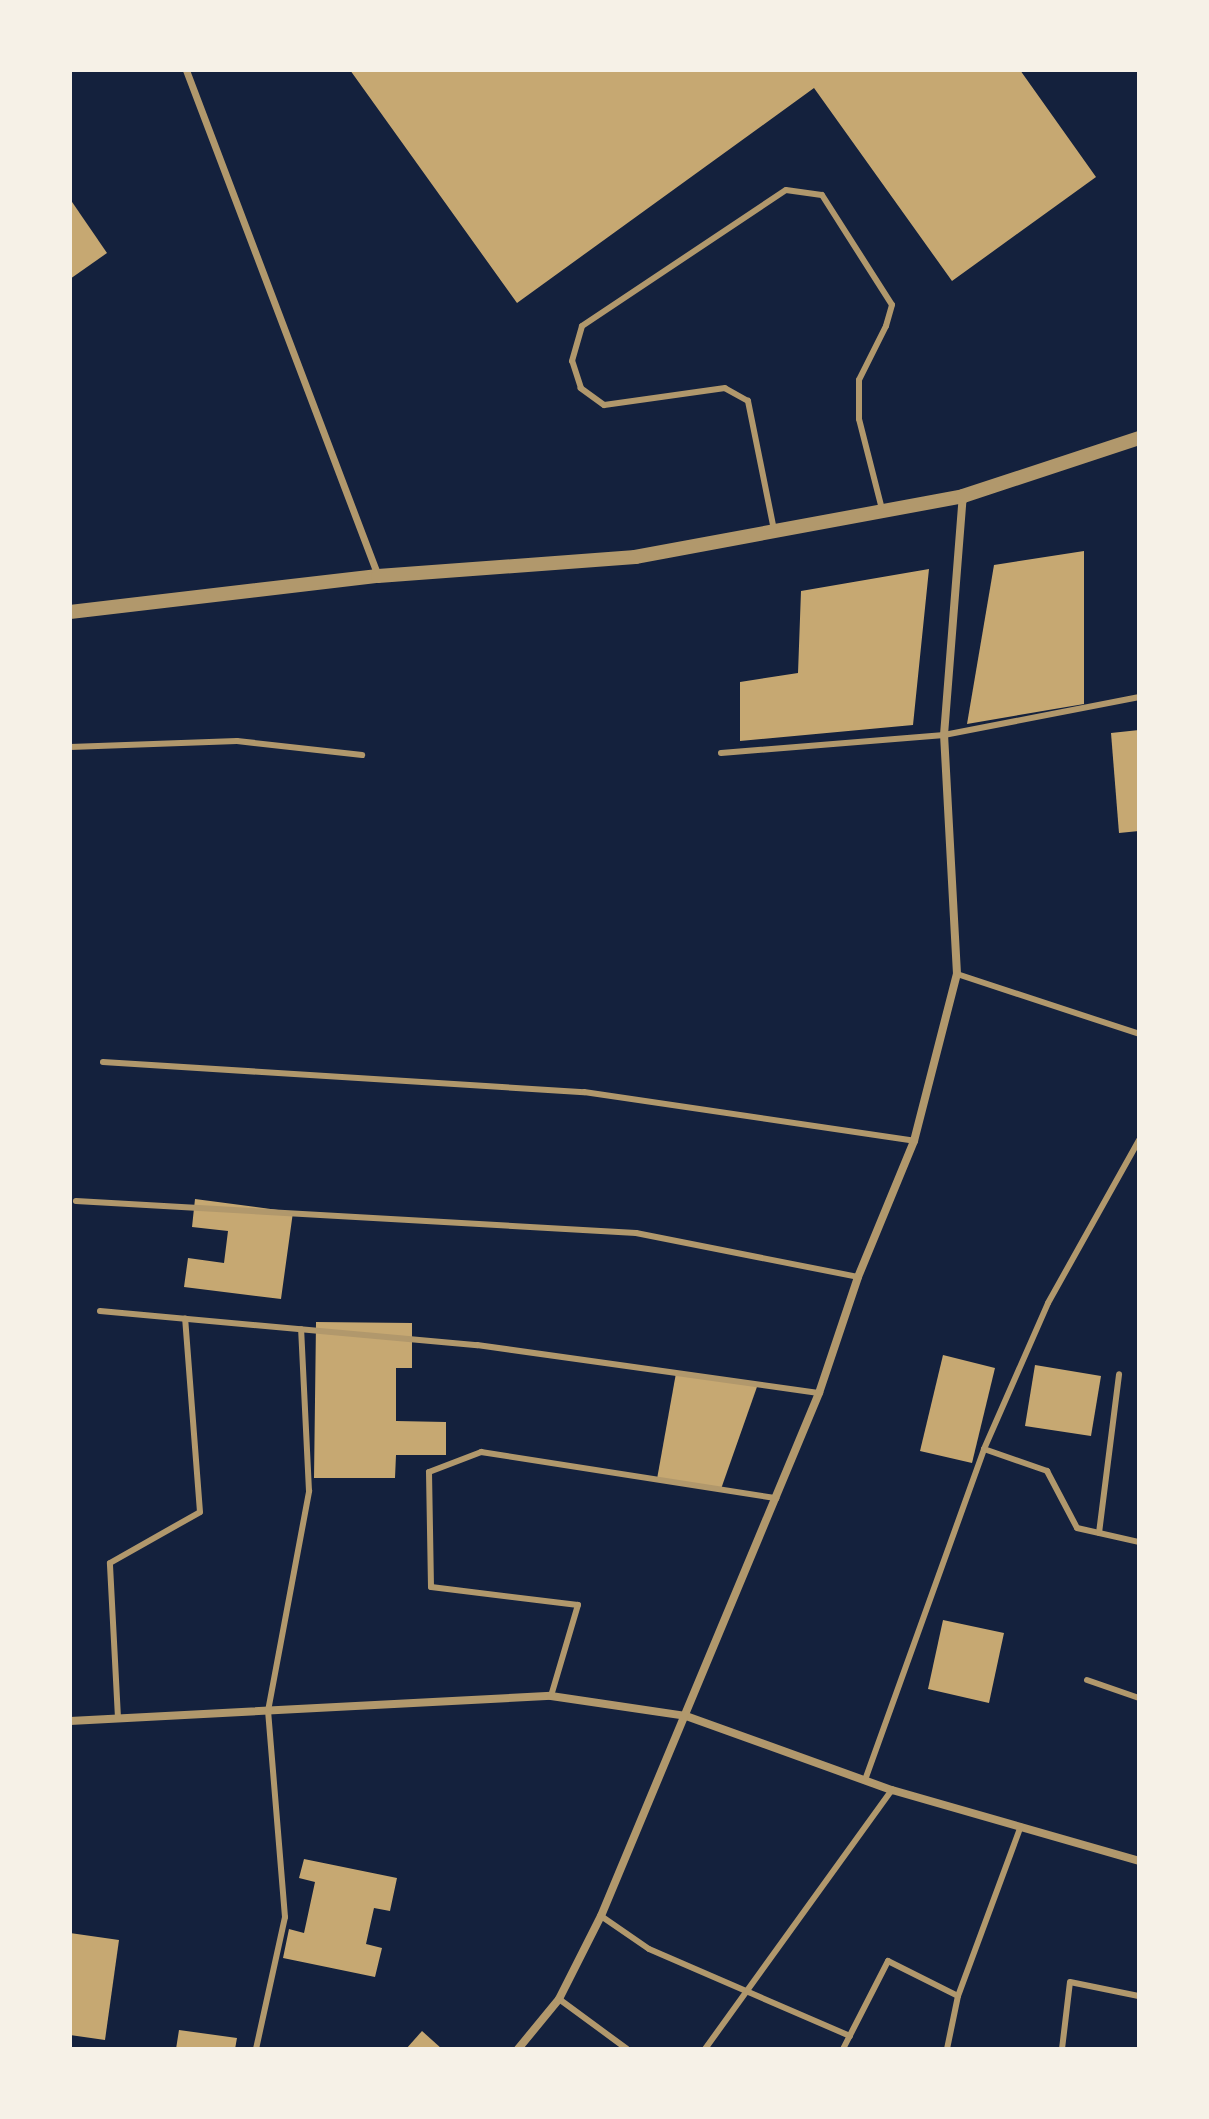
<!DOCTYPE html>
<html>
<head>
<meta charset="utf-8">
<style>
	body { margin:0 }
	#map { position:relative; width:1209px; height:2119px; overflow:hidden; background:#14213d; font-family:Lato,sans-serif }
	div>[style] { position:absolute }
	.building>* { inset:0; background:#c6a872 }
	.service>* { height:6px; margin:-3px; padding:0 3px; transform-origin:3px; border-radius:3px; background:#b1986c }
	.pedestrian>* { height:7px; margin:-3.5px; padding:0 3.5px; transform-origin:3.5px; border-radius:3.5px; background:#b1986c }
	.minor>* { height:8px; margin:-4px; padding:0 4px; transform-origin:4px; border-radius:4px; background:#b1986c }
	.tertiary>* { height:14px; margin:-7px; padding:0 7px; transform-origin:7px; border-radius:7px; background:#b1986c }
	span { translate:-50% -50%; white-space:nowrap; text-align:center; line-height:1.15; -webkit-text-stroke:7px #f6f1e7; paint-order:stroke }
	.frame { position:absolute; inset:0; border:72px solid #f6f1e7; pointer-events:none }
</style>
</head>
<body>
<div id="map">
	<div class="building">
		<i style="clip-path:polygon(350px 70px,1020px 70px,1096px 177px,952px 281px,814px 88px,517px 303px)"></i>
		<i style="clip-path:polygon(70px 199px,107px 253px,70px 279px)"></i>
		<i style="clip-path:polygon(1084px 551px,1084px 704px,967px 724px,994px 565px)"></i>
		<i style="clip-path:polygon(929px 569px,913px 725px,740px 741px,740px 682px,798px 673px,801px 591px)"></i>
		<i style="clip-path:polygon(1139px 730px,1139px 831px,1119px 833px,1111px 733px)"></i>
		<i style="clip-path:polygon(195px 1199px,293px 1212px,281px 1299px,184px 1287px,188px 1258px,224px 1263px,228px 1231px,192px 1227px)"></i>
		<i style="clip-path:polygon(316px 1322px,412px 1323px,412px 1368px,396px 1368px,396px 1421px,446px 1422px,446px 1455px,396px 1455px,395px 1478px,314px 1478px)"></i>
		<i style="clip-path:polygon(943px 1355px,995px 1368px,972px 1463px,920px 1451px)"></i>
		<i style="clip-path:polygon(1035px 1365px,1101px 1376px,1091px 1436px,1025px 1426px)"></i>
		<i style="clip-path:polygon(676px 1373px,758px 1384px,721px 1489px,657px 1479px)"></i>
		<i style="clip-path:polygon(943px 1620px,1004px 1633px,989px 1703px,928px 1689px)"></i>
		<i style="clip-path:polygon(304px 1859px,397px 1878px,390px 1911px,374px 1908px,366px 1944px,382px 1948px,375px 1977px,283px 1958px,289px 1929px,304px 1933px,315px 1882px,299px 1878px)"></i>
		<i style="clip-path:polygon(70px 1933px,119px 1940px,105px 2040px,70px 2035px)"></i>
		<i style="clip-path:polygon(179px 2030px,237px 2038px,235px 2049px,176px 2049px)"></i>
		<i style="clip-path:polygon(422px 2031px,442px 2049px,406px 2049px)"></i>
	</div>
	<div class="service">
		<i style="left:774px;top:530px;width:132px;rotate:-101.4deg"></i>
		<i style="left:748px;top:401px;width:26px;rotate:-151deg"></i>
		<i style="left:725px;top:388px;width:122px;rotate:172deg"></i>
		<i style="left:604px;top:405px;width:29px;rotate:-144deg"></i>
		<i style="left:581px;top:388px;width:28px;rotate:-108deg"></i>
		<i style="left:572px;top:361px;width:36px;rotate:-74deg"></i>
		<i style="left:582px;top:326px;width:245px;rotate:-33.7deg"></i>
		<i style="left:786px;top:190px;width:36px;rotate:8deg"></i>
		<i style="left:822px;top:195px;width:130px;rotate:57.5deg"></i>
		<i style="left:892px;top:305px;width:22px;rotate:106deg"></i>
		<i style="left:886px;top:326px;width:60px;rotate:116.6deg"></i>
		<i style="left:859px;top:380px;width:39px;rotate:90deg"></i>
		<i style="left:859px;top:419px;width:93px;rotate:75.7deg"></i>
		<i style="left:70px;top:747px;width:167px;rotate:-2.1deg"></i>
		<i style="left:237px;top:741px;width:126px;rotate:6.4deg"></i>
		<i style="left:721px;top:753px;width:224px;rotate:-4.6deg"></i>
		<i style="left:944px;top:735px;width:199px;rotate:-11deg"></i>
		<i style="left:957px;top:974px;width:192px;rotate:18.2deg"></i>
		<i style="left:103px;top:1062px;width:482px;rotate:3.6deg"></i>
		<i style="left:584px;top:1092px;width:334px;rotate:8.4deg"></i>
		<i style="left:76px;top:1201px;width:561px;rotate:3.27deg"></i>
		<i style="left:636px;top:1233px;width:226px;rotate:11.2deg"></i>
		<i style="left:100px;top:1311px;width:379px;rotate:5.2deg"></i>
		<i style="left:477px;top:1345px;width:345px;rotate:8deg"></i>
		<i style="left:984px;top:1449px;width:67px;rotate:19.2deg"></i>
		<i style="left:1047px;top:1471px;width:64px;rotate:62.2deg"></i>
		<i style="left:1077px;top:1528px;width:64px;rotate:12.7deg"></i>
		<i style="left:1099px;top:1533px;width:160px;rotate:-82.8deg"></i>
		<i style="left:1087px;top:1680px;width:55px;rotate:19.1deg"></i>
		<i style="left:551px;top:1696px;width:95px;rotate:-73.5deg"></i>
		<i style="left:578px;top:1605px;width:148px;rotate:-173deg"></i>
		<i style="left:431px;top:1587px;width:115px;rotate:-91deg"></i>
		<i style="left:429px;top:1472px;width:56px;rotate:-21deg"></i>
		<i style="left:481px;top:1452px;width:299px;rotate:8.9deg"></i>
		<i style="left:118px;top:1718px;width:155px;rotate:-93deg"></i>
		<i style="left:110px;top:1563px;width:103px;rotate:-29.5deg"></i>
		<i style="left:200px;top:1512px;width:194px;rotate:-94.4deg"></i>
		<i style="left:865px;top:1780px;width:352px;rotate:-70.2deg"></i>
		<i style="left:984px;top:1449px;width:159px;rotate:-66.3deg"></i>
		<i style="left:1048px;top:1303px;width:187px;rotate:-60.8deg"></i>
		<i style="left:601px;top:1916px;width:58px;rotate:34.5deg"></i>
		<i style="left:649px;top:1949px;width:219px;rotate:23.4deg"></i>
		<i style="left:559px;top:1999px;width:84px;rotate:36.3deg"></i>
		<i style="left:256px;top:2049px;width:135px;rotate:-77.6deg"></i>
		<i style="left:285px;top:1917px;width:207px;rotate:-94.7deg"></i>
		<i style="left:268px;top:1711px;width:224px;rotate:-79.4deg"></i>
		<i style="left:309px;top:1491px;width:162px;rotate:-92.8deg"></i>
		<i style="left:705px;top:2049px;width:319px;rotate:-54.2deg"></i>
		<i style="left:843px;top:2049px;width:99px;rotate:-62.9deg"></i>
		<i style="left:888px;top:1961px;width:78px;rotate:26.6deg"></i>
		<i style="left:947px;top:2049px;width:54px;rotate:-78.3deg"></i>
		<i style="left:958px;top:1996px;width:181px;rotate:-69.7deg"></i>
		<i style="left:1062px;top:2049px;width:67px;rotate:-83.2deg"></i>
		<i style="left:1070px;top:1982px;width:70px;rotate:11.5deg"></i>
	</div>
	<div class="pedestrian">
		<i style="left:186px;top:70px;width:541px;rotate:69.22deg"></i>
	</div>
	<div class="minor">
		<i style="left:70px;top:1721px;width:482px;rotate:-3deg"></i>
		<i style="left:551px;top:1696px;width:136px;rotate:8.4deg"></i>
		<i style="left:686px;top:1716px;width:219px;rotate:19.8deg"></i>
		<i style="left:892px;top:1790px;width:257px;rotate:16deg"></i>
		<i style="left:518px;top:2049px;width:65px;rotate:-50.6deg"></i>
		<i style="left:559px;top:1999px;width:93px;rotate:-63.2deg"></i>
		<i style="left:601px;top:1916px;width:567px;rotate:-67.37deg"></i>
		<i style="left:819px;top:1393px;width:122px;rotate:-71.4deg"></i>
		<i style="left:858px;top:1277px;width:147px;rotate:-67.6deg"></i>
		<i style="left:914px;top:1141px;width:172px;rotate:-75.6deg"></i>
		<i style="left:957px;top:974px;width:239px;rotate:-93.1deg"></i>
		<i style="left:944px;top:735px;width:240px;rotate:-85.5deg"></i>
	</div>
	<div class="tertiary">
		<i style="left:70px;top:612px;width:310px;rotate:-6.7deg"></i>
		<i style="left:378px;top:576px;width:258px;rotate:-4.2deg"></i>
		<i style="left:635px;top:557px;width:334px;rotate:-10.5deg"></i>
		<i style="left:963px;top:496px;width:185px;rotate:-18.2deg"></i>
	</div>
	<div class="frame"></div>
</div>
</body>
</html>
